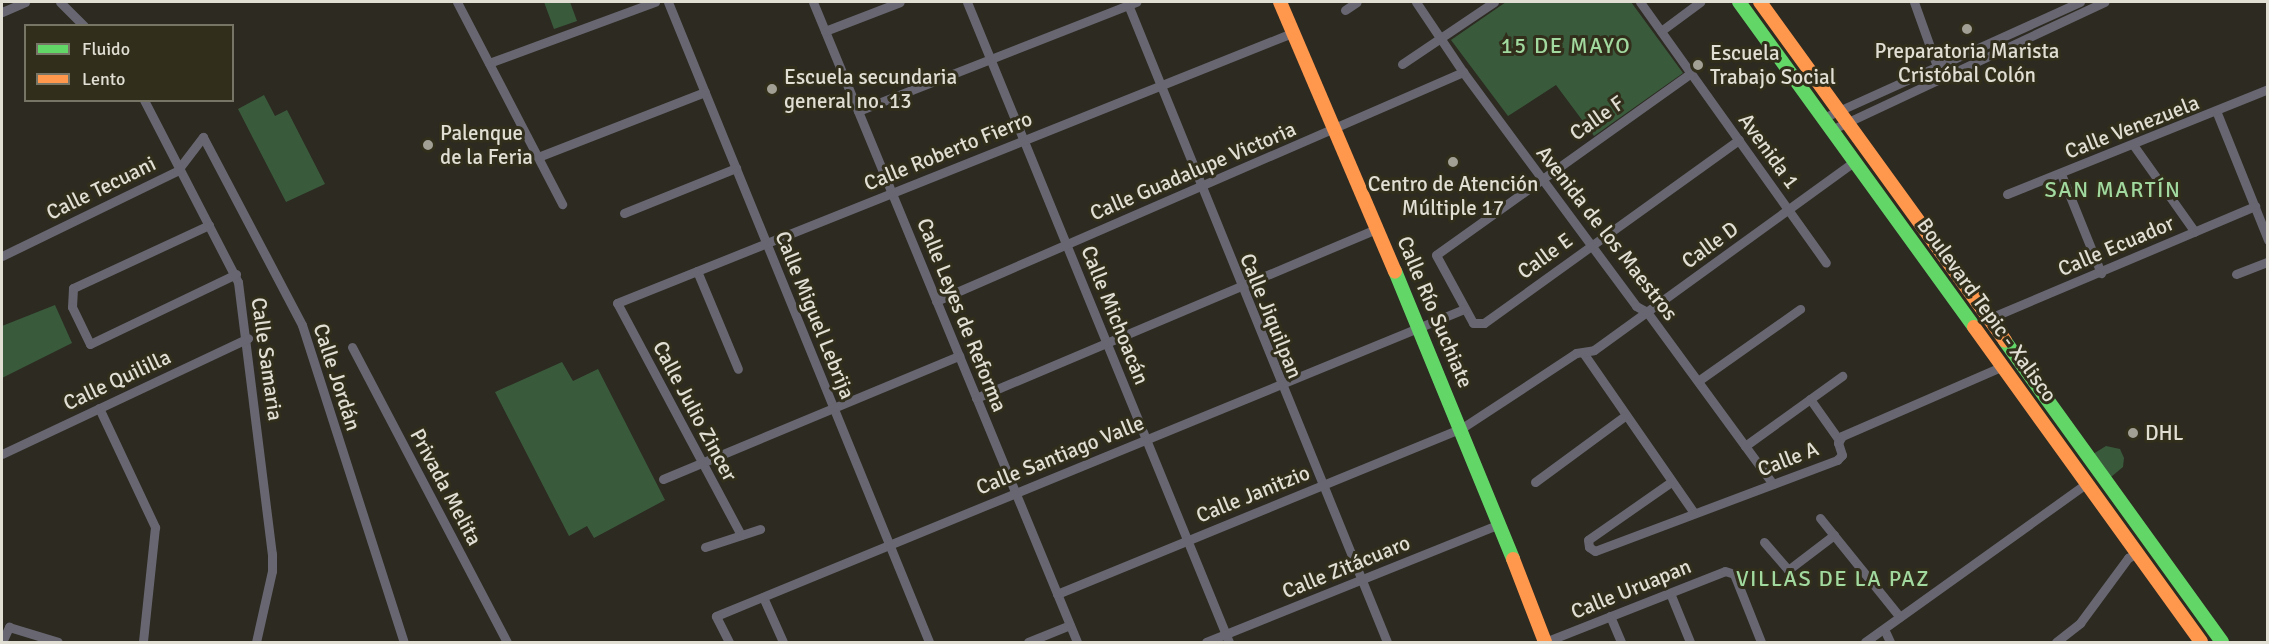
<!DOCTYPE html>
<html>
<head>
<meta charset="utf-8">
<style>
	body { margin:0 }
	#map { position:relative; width:2269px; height:644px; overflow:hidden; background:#2c2a21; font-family:Signika,sans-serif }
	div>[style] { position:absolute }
	.green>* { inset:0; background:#3a5a3c }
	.street>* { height:9px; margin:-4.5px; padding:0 4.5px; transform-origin:4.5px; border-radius:4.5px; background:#686670 }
	.fast>* { height:14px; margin:-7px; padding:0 7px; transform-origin:7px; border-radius:7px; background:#63d668 }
	.slow>* { height:14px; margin:-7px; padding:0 7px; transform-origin:7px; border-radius:7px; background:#ff974d }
	.dots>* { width:16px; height:16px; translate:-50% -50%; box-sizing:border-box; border:3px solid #312e1c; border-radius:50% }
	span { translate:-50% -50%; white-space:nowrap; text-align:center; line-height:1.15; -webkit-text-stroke:6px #312e1c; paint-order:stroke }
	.poi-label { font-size:21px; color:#e1dfd4 }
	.left { translate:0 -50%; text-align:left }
	.street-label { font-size:21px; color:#e1dfd4 }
	.neighbourhood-label { font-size:22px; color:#a1d99e; letter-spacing:1.5px }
	.frame { position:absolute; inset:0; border:3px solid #e1dfd4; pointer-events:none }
	.legend { position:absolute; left:24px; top:24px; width:210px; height:78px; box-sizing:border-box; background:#312e1c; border:2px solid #777566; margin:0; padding:8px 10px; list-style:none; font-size:18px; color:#e1dfd4 }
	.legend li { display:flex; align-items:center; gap:12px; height:30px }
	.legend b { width:30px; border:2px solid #777566 }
</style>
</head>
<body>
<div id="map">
	<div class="green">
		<i style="clip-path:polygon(544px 2px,570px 2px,577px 21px,554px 29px)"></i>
		<i style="clip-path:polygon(1506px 2px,1631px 2px,1683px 73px,1594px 136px,1556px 85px,1508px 116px,1451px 40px)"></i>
		<i style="clip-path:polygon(264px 95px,275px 116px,287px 110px,325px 184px,286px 202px,238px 109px)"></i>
		<i style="clip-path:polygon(55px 305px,72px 343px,2px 378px,2px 326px)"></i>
		<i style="clip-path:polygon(562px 362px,573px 381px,598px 369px,665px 500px,594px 538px,587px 526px,569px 536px,495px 392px)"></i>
		<i style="clip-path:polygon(2106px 446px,2120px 449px,2124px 458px,2123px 467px,2111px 477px,2093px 454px)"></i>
	</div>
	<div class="street">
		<i style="left:60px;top:2px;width:34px;rotate:45deg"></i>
		<i style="left:457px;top:2px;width:228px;rotate:62.5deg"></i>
		<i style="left:668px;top:2px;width:691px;rotate:67.81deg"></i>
		<i style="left:813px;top:2px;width:692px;rotate:67.58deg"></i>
		<i style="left:967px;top:2px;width:692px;rotate:67.74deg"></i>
		<i style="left:1127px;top:2px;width:691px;rotate:67.89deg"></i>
		<i style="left:1416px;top:2px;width:84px;rotate:56.1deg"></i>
		<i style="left:1463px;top:72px;width:291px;rotate:53.5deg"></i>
		<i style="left:1636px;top:306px;width:13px;rotate:29deg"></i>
		<i style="left:1647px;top:312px;width:213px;rotate:53.8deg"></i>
		<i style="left:1640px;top:2px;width:320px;rotate:54.5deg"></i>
		<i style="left:1914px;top:2px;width:74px;rotate:70.3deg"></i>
		<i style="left:1345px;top:10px;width:14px;rotate:-34deg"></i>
		<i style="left:2px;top:12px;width:25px;rotate:-23deg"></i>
		<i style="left:825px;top:31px;width:80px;rotate:-21.1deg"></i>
		<i style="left:1661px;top:31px;width:49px;rotate:-36.6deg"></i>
		<i style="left:489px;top:63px;width:177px;rotate:-20.2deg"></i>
		<i style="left:1402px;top:64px;width:111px;rotate:-34deg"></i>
		<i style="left:1691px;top:73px;width:313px;rotate:144.5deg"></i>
		<i style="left:1436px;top:255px;width:77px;rotate:61.4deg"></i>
		<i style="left:1473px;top:323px;width:11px"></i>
		<i style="left:1484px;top:323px;width:314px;rotate:-35.7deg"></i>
		<i style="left:144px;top:100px;width:205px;rotate:62.7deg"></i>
		<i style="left:238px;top:282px;width:274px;rotate:82.9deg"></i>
		<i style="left:272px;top:554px;width:17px;rotate:90deg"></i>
		<i style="left:272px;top:571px;width:73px;rotate:102.7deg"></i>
		<i style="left:858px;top:111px;width:299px;rotate:-21.4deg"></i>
		<i style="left:2217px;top:113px;width:137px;rotate:68.1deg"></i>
		<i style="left:1823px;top:118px;width:282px;rotate:-24.3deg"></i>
		<i style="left:1831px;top:130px;width:302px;rotate:-25.1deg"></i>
		<i style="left:2134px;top:146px;width:105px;rotate:54.7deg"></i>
		<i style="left:538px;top:157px;width:179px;rotate:-21.3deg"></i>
		<i style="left:2061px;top:174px;width:107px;rotate:68deg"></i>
		<i style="left:2007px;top:194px;width:281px;rotate:-21.9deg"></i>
		<i style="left:624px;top:213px;width:121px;rotate:-21.9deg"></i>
		<i style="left:209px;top:225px;width:150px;rotate:155.1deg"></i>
		<i style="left:73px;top:288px;width:19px;rotate:93deg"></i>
		<i style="left:72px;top:307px;width:41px;rotate:64.1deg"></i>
		<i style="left:90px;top:344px;width:162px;rotate:-25.6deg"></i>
		<i style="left:2px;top:256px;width:195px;rotate:-25.9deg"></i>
		<i style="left:177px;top:171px;width:43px;rotate:-52.6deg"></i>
		<i style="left:203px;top:137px;width:212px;rotate:62.2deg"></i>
		<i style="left:302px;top:325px;width:333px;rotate:72.2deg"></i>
		<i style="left:697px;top:271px;width:106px;rotate:67.3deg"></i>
		<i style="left:2236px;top:274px;width:34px;rotate:-21deg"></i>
		<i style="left:936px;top:301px;width:575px;rotate:-23.49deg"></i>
		<i style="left:1990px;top:318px;width:288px;rotate:-22.9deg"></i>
		<i style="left:352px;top:347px;width:333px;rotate:62.3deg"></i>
		<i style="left:1584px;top:354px;width:193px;rotate:55.3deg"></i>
		<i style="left:1698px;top:381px;width:125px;rotate:-35.2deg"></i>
		<i style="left:976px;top:398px;width:435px;rotate:-22.9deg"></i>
		<i style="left:1810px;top:399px;width:50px;rotate:54.7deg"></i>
		<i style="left:99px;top:408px;width:132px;rotate:64.8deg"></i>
		<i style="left:155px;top:527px;width:116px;rotate:96deg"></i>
		<i style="left:1745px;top:446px;width:120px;rotate:-35.8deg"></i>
		<i style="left:2px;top:454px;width:272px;rotate:-25.2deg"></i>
		<i style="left:663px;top:479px;width:321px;rotate:-22.6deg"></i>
		<i style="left:1535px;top:482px;width:112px;rotate:-36.3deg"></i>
		<i style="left:1671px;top:482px;width:101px;rotate:145.1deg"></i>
		<i style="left:1588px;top:540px;width:7px;rotate:82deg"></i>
		<i style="left:1589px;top:547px;width:7px;rotate:34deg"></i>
		<i style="left:1595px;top:551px;width:259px;rotate:-20.6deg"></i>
		<i style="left:1837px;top:460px;width:7px;rotate:-45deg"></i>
		<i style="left:1842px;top:455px;width:13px;rotate:-108deg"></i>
		<i style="left:1838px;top:443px;width:8px;rotate:-60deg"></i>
		<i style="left:1842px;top:436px;width:176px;rotate:-23.5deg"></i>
		<i style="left:1820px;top:518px;width:127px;rotate:51.1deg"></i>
		<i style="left:741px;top:535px;width:263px;rotate:-118.1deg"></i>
		<i style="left:617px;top:303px;width:727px;rotate:-21.8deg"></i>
		<i style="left:1764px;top:542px;width:37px;rotate:49deg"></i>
		<i style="left:1788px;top:570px;width:58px;rotate:-37.3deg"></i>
		<i style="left:705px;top:547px;width:58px;rotate:-18.1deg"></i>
		<i style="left:1670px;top:593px;width:53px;rotate:67.8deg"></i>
		<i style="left:1057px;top:594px;width:438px;rotate:-22.3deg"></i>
		<i style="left:1462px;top:428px;width:136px;rotate:-33.3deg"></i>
		<i style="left:1576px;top:353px;width:18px;rotate:-9deg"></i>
		<i style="left:1594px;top:350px;width:322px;rotate:-35.9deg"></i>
		<i style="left:763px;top:597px;width:49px;rotate:66deg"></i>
		<i style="left:1610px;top:616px;width:28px;rotate:67deg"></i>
		<i style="left:1884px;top:629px;width:14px;rotate:65deg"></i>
		<i style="left:2px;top:642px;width:17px;rotate:-65deg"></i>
		<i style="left:9px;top:627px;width:51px;rotate:17deg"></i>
		<i style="left:729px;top:642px;width:29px;rotate:-117deg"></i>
		<i style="left:716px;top:616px;width:809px;rotate:-22.31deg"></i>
		<i style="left:1028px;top:642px;width:45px;rotate:-22deg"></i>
		<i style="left:1206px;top:642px;width:316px;rotate:-21.9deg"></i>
		<i style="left:1545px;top:642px;width:193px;rotate:-21.5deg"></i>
		<i style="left:1725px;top:571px;width:9px;rotate:18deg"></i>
		<i style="left:1734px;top:574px;width:73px;rotate:68.3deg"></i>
		<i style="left:1865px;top:642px;width:272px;rotate:-35.6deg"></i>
		<i style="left:2056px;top:642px;width:31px;rotate:-38deg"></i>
		<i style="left:2080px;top:623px;width:81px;rotate:-53.6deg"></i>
		<i style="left:2128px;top:558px;width:10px;rotate:-29deg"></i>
	</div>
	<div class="fast">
		<i style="left:1739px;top:2px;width:401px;rotate:54.1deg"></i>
		<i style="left:1395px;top:271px;width:311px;rotate:67.7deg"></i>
		<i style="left:2005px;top:341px;width:371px;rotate:54.2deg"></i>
	</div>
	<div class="slow">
		<i style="left:1280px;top:2px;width:293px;rotate:66.9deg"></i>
		<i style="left:1760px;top:2px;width:418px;rotate:54.1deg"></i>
		<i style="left:1974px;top:327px;width:388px;rotate:54.2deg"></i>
		<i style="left:1513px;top:559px;width:89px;rotate:68.9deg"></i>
	</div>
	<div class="dots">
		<i style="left:1967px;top:29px;background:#a2a095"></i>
		<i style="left:1698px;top:65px;background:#a2a095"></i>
		<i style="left:772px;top:89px;background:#a2a095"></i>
		<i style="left:428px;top:145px;background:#a2a095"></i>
		<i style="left:1453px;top:162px;background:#a2a095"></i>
		<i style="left:2133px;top:433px;background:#a2a095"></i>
	</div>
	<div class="poi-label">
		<span style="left:1967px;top:63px">Preparatoria Marista<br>Cristóbal Colón</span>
		<span class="left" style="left:1710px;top:65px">Escuela<br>Trabajo Social</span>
		<span class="left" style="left:784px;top:89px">Escuela secundaria<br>general no. 13</span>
		<span class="left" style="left:440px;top:145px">Palenque<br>de la Feria</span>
		<span style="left:1453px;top:196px">Centro de Atención<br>Múltiple 17</span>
		<span class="left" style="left:2145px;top:433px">DHL</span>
	</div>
	<div class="street-label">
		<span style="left:1597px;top:118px;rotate:-35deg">Calle F</span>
		<span style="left:2132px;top:127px;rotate:-21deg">Calle Venezuela</span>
		<span style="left:948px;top:151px;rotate:-22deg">Calle Roberto Fierro</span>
		<span style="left:1769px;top:151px;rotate:54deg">Avenida 1</span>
		<span style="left:1193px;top:171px;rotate:-23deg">Calle Guadalupe Victoria</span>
		<span style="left:101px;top:188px;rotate:-26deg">Calle Tecuani</span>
		<span style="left:1607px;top:233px;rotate:52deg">Avenida de los Maestros</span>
		<span style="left:1710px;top:245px;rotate:-36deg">Calle D</span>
		<span style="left:2116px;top:246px;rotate:-23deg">Calle Ecuador</span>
		<span style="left:1545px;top:256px;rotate:-36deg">Calle E</span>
		<span style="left:1987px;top:310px;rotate:54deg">Boulevard Tepic - Xalisco</span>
		<span style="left:1435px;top:312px;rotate:67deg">Calle Río Suchiate</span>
		<span style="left:815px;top:315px;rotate:68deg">Calle Miguel Lebrija</span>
		<span style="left:962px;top:315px;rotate:68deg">Calle Leyes de Reforma</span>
		<span style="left:1115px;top:315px;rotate:68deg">Calle Michoacán</span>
		<span style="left:1271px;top:316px;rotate:68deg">Calle Jiquilpan</span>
		<span style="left:267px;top:359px;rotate:82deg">Calle Samaria</span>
		<span style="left:337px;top:377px;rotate:72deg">Calle Jordán</span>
		<span style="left:117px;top:380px;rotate:-25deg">Calle Quililla</span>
		<span style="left:695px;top:411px;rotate:62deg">Calle Julio Zincer</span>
		<span style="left:1060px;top:455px;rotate:-22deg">Calle Santiago Valle</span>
		<span style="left:1788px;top:459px;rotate:-21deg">Calle A</span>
		<span style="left:446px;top:487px;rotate:62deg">Privada Melita</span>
		<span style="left:1253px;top:494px;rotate:-22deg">Calle Janitzio</span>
		<span style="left:1346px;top:567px;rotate:-22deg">Calle Zitácuaro</span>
		<span style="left:1631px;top:589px;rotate:-22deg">Calle Uruapan</span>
	</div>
	<div class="neighbourhood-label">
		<span style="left:1566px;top:46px">15 DE MAYO</span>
		<span style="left:2113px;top:190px">SAN MARTÍN</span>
		<span style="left:1833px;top:579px">VILLAS DE LA PAZ</span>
	</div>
	<div class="frame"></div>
	<ul class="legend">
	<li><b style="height:8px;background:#63d668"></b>Fluido</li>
	<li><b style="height:8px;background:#ff974d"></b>Lento</li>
	</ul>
</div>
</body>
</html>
